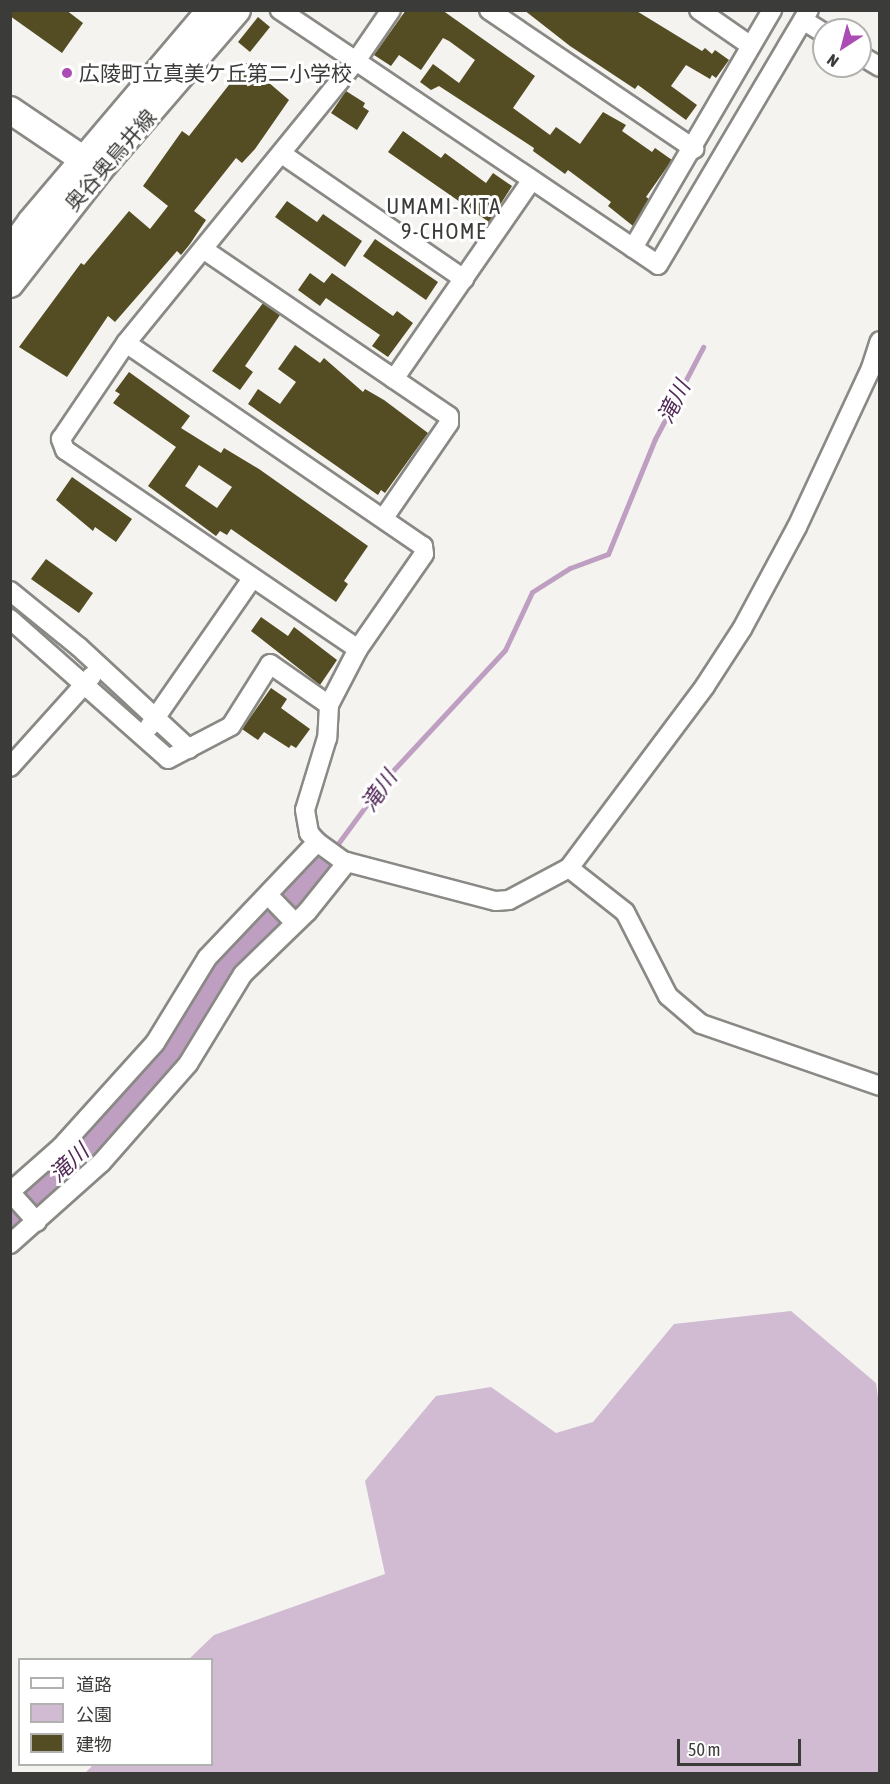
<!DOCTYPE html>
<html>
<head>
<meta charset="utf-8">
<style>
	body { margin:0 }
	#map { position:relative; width:890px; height:1784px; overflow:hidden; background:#f4f3ef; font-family:"Asap Condensed","Noto Sans JP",sans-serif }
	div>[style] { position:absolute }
	.green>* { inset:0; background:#d0bbd2 }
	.stream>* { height:5px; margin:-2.5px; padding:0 2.5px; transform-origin:2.5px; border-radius:2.5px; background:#be9ec1 }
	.river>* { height:30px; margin:-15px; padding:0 15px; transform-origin:15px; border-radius:15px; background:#be9ec1 }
	.building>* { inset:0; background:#544c22 }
	.roads { filter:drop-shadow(2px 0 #8a8985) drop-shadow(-2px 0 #8a8985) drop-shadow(0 2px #8a8985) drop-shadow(0 -2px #8a8985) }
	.street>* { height:18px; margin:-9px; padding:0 9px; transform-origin:9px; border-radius:9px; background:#fff }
	.secondary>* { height:26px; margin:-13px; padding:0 13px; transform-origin:13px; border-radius:13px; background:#fff }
	.dots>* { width:16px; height:16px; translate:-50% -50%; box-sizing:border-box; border:3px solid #fff; border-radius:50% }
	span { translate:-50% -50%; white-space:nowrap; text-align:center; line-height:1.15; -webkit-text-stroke:6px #fff; paint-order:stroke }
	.poi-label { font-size:21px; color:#3b3b39 }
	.left { translate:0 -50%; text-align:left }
	.street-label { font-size:21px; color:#3b3b39 }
	.neighbourhood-label { font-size:22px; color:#3b3b39; letter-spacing:1.5px }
	.water-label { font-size:22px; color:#522957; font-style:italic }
	.frame { position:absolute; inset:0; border:12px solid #3b3b39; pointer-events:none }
	.legend { position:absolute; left:18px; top:1658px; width:195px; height:108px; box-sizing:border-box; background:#fff; border:2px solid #b1b1b0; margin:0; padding:8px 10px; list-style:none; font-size:18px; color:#3b3b39 }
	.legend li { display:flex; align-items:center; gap:12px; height:30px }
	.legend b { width:30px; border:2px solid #b1b1b0 }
	.north { position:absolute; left:812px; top:18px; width:60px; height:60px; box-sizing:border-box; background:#fff; border:2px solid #b1b1b0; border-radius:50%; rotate:216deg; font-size:16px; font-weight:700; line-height:24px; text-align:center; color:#3b3b39 }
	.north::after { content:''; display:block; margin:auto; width:21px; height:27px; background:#ab4cb5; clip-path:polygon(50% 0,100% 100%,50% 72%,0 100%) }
	.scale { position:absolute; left:677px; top:1739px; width:124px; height:27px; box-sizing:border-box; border:3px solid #3b3b39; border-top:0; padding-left:8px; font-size:18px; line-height:21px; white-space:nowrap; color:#3b3b39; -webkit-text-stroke:4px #fff; paint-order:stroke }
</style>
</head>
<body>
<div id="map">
	<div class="green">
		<i style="clip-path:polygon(791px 1311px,876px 1383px,880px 1412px,879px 1773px,85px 1773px,93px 1765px,212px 1764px,212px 1660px,189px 1659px,214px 1635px,385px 1574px,365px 1481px,436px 1396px,491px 1387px,556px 1433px,593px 1422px,674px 1324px)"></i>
	</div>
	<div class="stream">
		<i style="left:334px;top:849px;width:89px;rotate:-53.6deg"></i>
		<i style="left:387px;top:777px;width:173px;rotate:-47.1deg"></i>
		<i style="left:505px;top:650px;width:64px;rotate:-65deg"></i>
		<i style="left:532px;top:592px;width:45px;rotate:-32.3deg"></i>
		<i style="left:570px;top:568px;width:40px;rotate:-20.2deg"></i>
		<i style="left:608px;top:554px;width:124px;rotate:-67.8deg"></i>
		<i style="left:655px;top:439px;width:104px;rotate:-62.4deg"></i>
	</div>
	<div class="river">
		<i style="left:10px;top:1218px;width:110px;rotate:-42.8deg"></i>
		<i style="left:91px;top:1143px;width:111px;rotate:-48.3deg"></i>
		<i style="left:165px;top:1060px;width:114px;rotate:-57.1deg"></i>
		<i style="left:227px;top:964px;width:144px;rotate:-46.7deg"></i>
	</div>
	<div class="building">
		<i style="clip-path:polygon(10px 10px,66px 10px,83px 23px,62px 53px,10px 16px)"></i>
		<i style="clip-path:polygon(406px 10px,442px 10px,535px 76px,513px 108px,550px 135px,556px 127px,580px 144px,603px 112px,626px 125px,622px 131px,652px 152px,655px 148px,672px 160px,646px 197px,649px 199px,633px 226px,608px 206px,611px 202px,568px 170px,565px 174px,533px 151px,534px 148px,439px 86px,431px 90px,420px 82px,433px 64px,459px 83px,475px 60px,449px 41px,443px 38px,421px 70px,399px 55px,391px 66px,374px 55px)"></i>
		<i style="clip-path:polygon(524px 10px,635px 10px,702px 51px,705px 48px,712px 54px,715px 50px,729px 60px,716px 78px,712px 75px,710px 79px,686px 65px,671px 86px,697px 105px,686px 120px,638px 85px,635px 89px,570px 46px)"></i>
		<i style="clip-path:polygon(258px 17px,270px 27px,250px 52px,238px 42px)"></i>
		<i style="clip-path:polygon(246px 63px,289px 100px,255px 149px,242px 163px,236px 158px,194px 211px,206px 220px,190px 244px,181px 255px,177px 251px,115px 322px,108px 316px,67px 377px,19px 347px,81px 263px,84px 265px,129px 211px,150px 229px,168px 206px,143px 186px,182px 131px,189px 136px)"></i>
		<i style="clip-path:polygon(346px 91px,365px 103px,363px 107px,369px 111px,357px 130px,331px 113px)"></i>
		<i style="clip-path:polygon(403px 131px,441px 158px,445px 153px,486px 183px,493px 173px,512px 186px,489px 222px,388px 152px)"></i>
		<i style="clip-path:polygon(287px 201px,317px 222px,323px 214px,362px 241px,345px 267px,275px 217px)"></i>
		<i style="clip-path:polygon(375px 239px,438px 282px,426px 300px,363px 256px)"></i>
		<i style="clip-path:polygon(310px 273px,324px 283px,332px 273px,393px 316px,397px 311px,413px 323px,388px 357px,372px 346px,380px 335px,326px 298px,320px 306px,298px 290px)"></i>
		<i style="clip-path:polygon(263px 303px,280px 315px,245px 366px,253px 372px,240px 390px,212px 371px)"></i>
		<i style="clip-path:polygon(295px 345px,320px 363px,324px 358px,363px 392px,365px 389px,384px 400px,428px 433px,385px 493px,381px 490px,378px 495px,248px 404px,258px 389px,280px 404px,296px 382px,278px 369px)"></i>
		<i style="clip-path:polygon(evenodd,129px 372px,190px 416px,181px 428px,221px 453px,224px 448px,259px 469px,368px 546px,344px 581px,348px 584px,336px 602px,231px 529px,227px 535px,220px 531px,216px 536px,148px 486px,176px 447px,113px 403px,120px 394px,115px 391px,129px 372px,199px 465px,232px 487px,217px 508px,185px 486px,199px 465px)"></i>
		<i style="clip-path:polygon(72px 477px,132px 519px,116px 542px,95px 527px,93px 531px,56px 500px)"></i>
		<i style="clip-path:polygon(46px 559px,93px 593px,79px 613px,31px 579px)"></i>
		<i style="clip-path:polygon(261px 617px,288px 636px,294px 627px,337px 660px,320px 685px,251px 631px)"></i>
		<i style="clip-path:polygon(271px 688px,287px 699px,281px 708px,310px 729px,296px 748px,291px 745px,289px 748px,264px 732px,258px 740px,242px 729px)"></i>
	</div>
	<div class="roads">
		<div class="street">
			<i style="left:391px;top:10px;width:62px;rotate:124.5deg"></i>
			<i style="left:356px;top:61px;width:364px;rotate:34deg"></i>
			<i style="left:658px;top:265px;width:296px;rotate:-59.4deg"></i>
			<i style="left:489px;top:10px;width:248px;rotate:34.1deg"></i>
			<i style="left:699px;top:10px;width:63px;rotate:34.7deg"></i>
			<i style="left:803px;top:20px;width:25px;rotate:32deg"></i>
			<i style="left:860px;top:55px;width:23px;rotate:31deg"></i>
			<i style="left:282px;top:154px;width:221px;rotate:34.5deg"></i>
			<i style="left:633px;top:248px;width:276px;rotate:-59.7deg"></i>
			<i style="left:203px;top:249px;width:297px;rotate:34.2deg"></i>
			<i style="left:449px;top:416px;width:7px;rotate:90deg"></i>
			<i style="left:449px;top:423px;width:116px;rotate:124.5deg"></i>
			<i style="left:126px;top:343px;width:360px;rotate:34.4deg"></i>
			<i style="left:423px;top:546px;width:8px;rotate:83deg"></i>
			<i style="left:424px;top:554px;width:116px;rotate:124.8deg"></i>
			<i style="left:358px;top:649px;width:354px;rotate:-145.8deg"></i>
			<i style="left:65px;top:450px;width:12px;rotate:-110deg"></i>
			<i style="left:61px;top:439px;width:116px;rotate:-55.9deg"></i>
			<i style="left:126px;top:343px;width:364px;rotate:-50.8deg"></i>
			<i style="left:356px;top:61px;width:92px;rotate:-146.1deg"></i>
			<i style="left:394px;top:379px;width:242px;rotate:-55.3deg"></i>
			<i style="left:10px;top:591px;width:89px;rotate:39.1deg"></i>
			<i style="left:79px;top:647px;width:150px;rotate:42.8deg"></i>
			<i style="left:10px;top:619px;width:211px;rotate:41.5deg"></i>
			<i style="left:168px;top:759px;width:71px;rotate:-27.6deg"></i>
			<i style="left:231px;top:726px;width:73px;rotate:-57.8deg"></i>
			<i style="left:270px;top:664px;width:72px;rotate:34.8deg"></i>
			<i style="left:358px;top:649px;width:63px;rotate:117.4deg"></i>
			<i style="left:329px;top:705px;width:33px;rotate:93deg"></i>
			<i style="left:327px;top:738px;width:75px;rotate:107deg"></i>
			<i style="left:305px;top:810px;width:23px;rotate:80deg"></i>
			<i style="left:309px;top:833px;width:12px;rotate:48deg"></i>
			<i style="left:317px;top:842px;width:32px;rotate:36deg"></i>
			<i style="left:343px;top:861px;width:158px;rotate:14.7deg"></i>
			<i style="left:496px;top:901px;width:13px;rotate:-4deg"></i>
			<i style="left:509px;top:900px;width:68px;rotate:-28.1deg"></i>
			<i style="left:569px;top:868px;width:227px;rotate:-53.2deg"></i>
			<i style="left:705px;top:686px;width:68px;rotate:-57deg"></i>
			<i style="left:742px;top:629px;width:116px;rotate:-61.7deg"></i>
			<i style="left:797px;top:527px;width:175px;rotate:-65deg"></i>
			<i style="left:871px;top:368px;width:28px;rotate:-72deg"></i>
			<i style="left:149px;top:727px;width:180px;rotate:-55.2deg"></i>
			<i style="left:10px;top:767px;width:122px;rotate:-48deg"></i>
			<i style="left:569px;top:868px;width:71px;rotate:38.2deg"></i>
			<i style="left:625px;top:912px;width:94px;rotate:62.9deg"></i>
			<i style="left:668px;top:996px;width:43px;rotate:40.3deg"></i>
			<i style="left:701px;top:1024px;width:189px;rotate:19.1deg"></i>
			<i style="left:269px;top:896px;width:37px;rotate:46deg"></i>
			<i style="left:10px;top:1192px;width:68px;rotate:-41.4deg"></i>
			<i style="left:61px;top:1147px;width:140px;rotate:-47.9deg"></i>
			<i style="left:155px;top:1043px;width:100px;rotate:-58.5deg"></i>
			<i style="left:207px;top:958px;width:160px;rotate:-46.5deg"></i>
			<i style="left:10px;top:1192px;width:40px;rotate:48deg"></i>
			<i style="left:10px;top:1244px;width:122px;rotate:-41.7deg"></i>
			<i style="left:101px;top:1163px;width:132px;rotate:-48.7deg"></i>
			<i style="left:188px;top:1064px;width:105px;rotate:-58.6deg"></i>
			<i style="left:243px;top:974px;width:89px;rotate:-44.1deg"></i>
			<i style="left:307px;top:912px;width:64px;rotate:-51.3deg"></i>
		</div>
		<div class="secondary">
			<i style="left:10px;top:110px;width:104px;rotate:34deg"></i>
			<i style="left:10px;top:251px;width:36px;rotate:-54deg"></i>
			<i style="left:31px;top:222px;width:278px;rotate:-49.7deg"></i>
			<i style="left:10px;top:284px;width:145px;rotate:-52deg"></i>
			<i style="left:99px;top:170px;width:211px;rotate:-49.2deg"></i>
		</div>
	</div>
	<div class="dots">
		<i style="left:67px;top:73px;background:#ab4cb5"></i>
	</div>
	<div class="poi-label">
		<span class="left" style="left:79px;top:73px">広陵町立真美ケ丘第二小学校</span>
	</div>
	<div class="street-label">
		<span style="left:110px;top:160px;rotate:-49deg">奥谷奥鳥井線</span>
	</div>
	<div class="neighbourhood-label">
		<span style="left:444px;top:219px">UMAMI-KITA<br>9-CHOME</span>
	</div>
	<div class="water-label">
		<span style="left:674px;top:402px;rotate:-63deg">滝川</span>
		<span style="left:379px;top:791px;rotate:-55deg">滝川</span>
		<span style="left:69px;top:1163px;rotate:-43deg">滝川</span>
	</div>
	<div class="frame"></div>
	<ul class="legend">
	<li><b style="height:8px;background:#fff"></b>道路</li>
	<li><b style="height:16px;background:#d0bbd2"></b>公園</li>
	<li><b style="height:16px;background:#544c22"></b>建物</li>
	</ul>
	<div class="north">N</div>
	<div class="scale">50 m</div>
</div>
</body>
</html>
